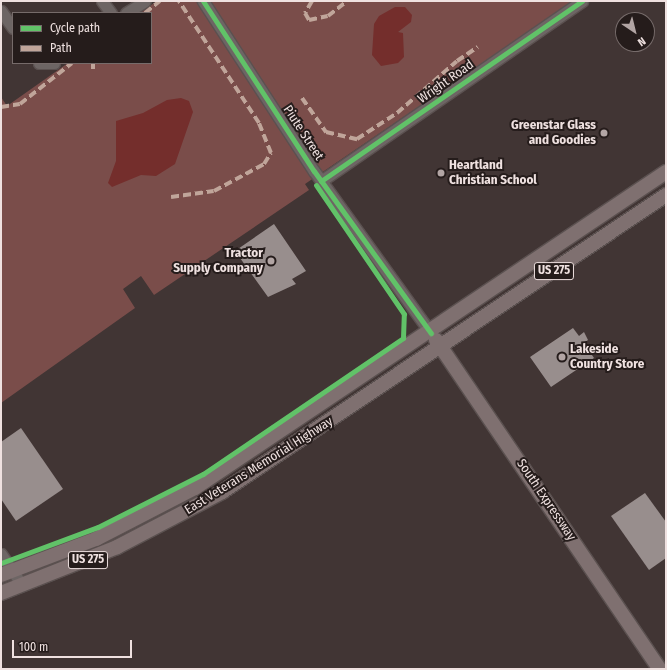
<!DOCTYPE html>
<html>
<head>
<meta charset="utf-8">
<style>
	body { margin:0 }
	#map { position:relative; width:667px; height:670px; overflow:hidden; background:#413534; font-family:"Fira Sans Condensed",sans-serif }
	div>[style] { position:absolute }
	.green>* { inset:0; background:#7a4d4a }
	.water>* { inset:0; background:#742e2c }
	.building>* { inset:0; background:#988e8d }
	.roads { filter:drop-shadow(1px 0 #5b5150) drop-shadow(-1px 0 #5b5150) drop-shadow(0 1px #5b5150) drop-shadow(0 -1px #5b5150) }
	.minor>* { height:11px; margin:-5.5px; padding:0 5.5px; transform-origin:5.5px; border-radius:5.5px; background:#6d6564 }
	.major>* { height:14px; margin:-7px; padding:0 7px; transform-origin:7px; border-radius:7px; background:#7f7070 }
	.quiet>* { height:4px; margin-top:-2px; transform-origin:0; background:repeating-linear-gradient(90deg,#c0a59a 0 8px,transparent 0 12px) }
	.cycleway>* { height:5px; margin:-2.5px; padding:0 2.5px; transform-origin:2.5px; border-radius:2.5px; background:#61c268 }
	.dots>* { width:11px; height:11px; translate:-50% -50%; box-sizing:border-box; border:2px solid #251c1b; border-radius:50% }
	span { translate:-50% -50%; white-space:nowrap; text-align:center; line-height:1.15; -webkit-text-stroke:4px #251c1b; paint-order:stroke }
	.shield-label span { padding:1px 3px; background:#251c1b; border:1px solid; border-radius:3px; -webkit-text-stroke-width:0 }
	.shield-label { font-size:12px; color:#efe1e0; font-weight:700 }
	.street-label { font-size:13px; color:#efe1e0 }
	.poi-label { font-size:13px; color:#efe1e0; font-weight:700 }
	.right { translate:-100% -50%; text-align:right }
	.left { translate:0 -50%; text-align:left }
	.frame { position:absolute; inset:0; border:2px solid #efe1e0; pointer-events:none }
	.legend { position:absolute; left:12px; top:12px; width:140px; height:52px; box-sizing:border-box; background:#251c1b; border:1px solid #766b6a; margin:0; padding:5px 7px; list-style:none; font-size:12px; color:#efe1e0 }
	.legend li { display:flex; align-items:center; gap:8px; height:20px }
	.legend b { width:20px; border:1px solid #766b6a }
	.north { position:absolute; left:615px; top:12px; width:40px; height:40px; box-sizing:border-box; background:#251c1b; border:1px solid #766b6a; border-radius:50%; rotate:145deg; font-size:11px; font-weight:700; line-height:16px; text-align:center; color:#efe1e0 }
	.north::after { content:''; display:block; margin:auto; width:14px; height:18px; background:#b2a5a4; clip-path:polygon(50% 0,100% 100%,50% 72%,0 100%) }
	.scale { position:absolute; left:12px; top:640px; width:120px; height:18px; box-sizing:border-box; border:2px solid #efe1e0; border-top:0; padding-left:5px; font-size:12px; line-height:14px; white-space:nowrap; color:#efe1e0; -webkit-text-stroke:3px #251c1b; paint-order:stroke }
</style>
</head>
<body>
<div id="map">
	<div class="green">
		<i style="clip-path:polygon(157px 1px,574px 1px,305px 184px,309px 190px,154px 295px,141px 276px,123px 289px,135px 308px,1px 403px,1px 97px,7px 106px,68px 63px,151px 63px,151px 13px,140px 13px)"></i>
	</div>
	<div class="water">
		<i style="clip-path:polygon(395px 7px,405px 7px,412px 15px,411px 22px,398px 32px,403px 33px,404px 57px,398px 63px,381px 66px,372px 55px,374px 24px,379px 16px)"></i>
		<i style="clip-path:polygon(181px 98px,189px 101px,193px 112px,175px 164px,156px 176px,141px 175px,112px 187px,108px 183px,116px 161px,116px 121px,143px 113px,167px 100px)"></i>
	</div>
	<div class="building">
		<i style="clip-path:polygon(274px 224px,306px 271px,292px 279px,296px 284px,268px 297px,235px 251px)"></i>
		<i style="clip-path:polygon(573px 328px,579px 336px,584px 332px,588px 340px,584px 343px,594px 358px,551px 387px,530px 357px)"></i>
		<i style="clip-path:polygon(21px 428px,63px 489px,16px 521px,1px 499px,1px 442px)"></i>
		<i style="clip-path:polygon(645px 493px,666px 522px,666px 558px,649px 570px,611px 516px)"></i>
	</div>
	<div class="roads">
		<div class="minor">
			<i style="left:102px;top:1px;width:15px;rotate:53deg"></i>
			<i style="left:203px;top:1px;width:203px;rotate:56.9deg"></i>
			<i style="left:314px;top:171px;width:200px;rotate:54.2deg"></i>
			<i style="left:1px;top:11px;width:21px;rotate:55deg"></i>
			<i style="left:126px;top:13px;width:22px;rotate:-32deg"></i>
			<i style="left:39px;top:63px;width:15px"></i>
			<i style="left:321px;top:181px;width:317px;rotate:-34.6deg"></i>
			<i style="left:1px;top:554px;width:37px;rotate:56deg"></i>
		</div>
		<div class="major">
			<i style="left:436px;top:340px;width:398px;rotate:55.8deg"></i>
			<i style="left:1px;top:575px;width:102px;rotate:-20.8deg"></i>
			<i style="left:96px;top:539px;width:111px;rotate:-27.3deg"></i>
			<i style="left:195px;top:488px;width:567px;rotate:-33.86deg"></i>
			<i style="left:1px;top:593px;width:125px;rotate:-21.6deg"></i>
			<i style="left:117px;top:547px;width:119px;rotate:-27.6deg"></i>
			<i style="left:222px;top:492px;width:534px;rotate:-33.78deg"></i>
		</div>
	</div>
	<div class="quiet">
		<i style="left:312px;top:1px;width:14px;rotate:120deg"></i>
		<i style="left:305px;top:13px;width:8px;rotate:60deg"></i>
		<i style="left:309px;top:20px;width:19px;rotate:-12deg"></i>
		<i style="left:328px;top:16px;width:24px;rotate:-38deg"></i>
		<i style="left:145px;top:13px;width:19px;rotate:-39deg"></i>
		<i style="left:93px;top:69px;width:6px;rotate:-90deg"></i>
		<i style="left:302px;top:98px;width:42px;rotate:54.8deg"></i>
		<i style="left:326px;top:132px;width:32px;rotate:13deg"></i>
		<i style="left:357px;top:139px;width:48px;rotate:-33deg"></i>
		<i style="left:397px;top:113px;width:79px;rotate:-40.9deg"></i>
		<i style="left:457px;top:61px;width:25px;rotate:-34deg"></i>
		<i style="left:1px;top:107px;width:19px;rotate:-9deg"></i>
		<i style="left:20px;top:104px;width:66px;rotate:-38.3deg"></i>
		<i style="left:171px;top:197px;width:43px;rotate:-7.9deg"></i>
		<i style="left:214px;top:191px;width:57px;rotate:-28.4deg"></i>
		<i style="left:264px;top:164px;width:13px;rotate:-58deg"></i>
		<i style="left:271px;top:153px;width:32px;rotate:-112deg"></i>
		<i style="left:259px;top:123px;width:146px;rotate:-123.3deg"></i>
	</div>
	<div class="cycleway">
		<i style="left:203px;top:1px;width:203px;rotate:56.9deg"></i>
		<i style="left:314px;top:171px;width:200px;rotate:54.2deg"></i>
		<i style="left:321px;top:181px;width:317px;rotate:-34.6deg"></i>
		<i style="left:1px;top:563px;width:103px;rotate:-20.4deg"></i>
		<i style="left:98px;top:527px;width:118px;rotate:-26.8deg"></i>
		<i style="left:203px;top:474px;width:242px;rotate:-34.2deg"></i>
		<i style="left:403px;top:338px;width:24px;rotate:-88deg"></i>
		<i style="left:404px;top:314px;width:156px;rotate:-124.3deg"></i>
	</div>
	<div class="dots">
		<i style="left:604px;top:133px;background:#b2a5a4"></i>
		<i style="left:441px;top:173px;background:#b2a5a4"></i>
		<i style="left:271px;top:261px;background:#b2a5a4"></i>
		<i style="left:562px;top:357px;background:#b2a5a4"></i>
	</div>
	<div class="shield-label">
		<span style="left:554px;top:271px">US 275</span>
		<span style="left:88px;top:560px">US 275</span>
	</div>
	<div class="street-label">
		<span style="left:446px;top:82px;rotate:-35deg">Wright Road</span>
		<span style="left:303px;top:133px;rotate:57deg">Piute Street</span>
		<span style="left:259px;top:466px;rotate:-32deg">East Veterans Memorial Highway</span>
		<span style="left:546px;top:500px;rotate:56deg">South Expressway</span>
	</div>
	<div class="poi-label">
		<span class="right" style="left:596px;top:133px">Greenstar Glass<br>and Goodies</span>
		<span class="left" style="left:449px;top:173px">Heartland<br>Christian School</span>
		<span class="right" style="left:263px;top:261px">Tractor<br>Supply Company</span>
		<span class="left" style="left:570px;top:357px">Lakeside<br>Country Store</span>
	</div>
	<div class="frame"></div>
	<ul class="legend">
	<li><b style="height:5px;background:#61c268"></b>Cycle path</li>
	<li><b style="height:5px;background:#c0a59a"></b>Path</li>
	</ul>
	<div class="north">N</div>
	<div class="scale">100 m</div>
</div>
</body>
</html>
